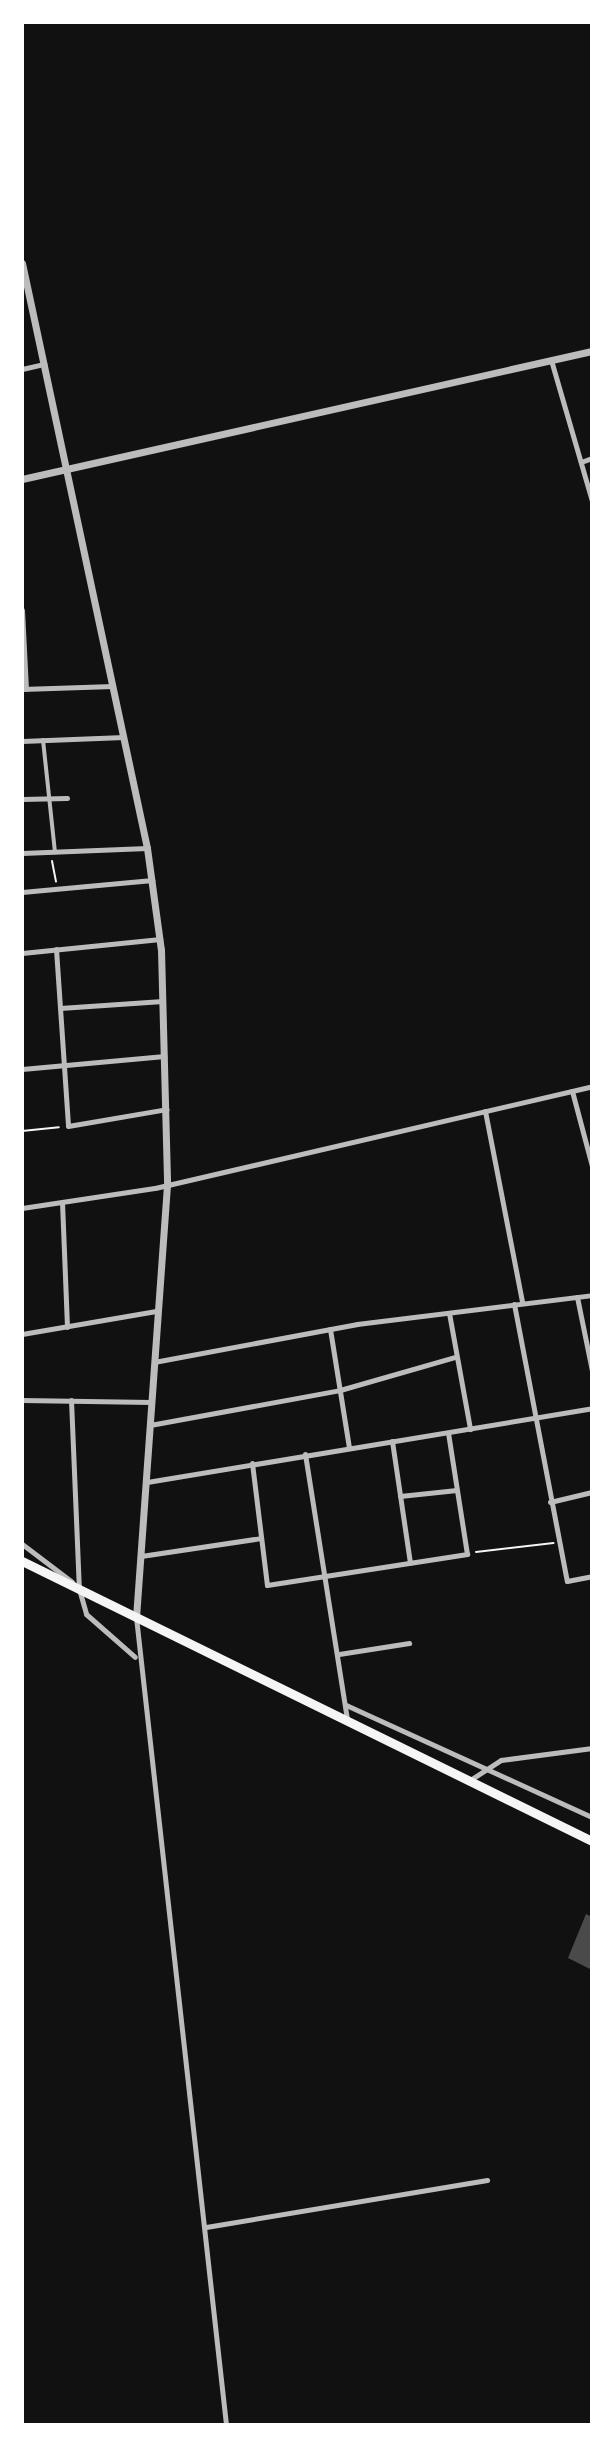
<!DOCTYPE html>
<html>
<head>
<meta charset="utf-8">
<style>
	body { margin:0 }
	#map { position:relative; width:614px; height:2447px; overflow:hidden; background:#111; font-family:"PT Serif",serif }
	div>[style] { position:absolute }
	.building>* { inset:0; background:#4a4a4a }
	.path>* { height:2px; margin:-1px; padding:0 1px; transform-origin:1px; border-radius:1px; background:#f5f5f5 }
	.pedestrian>* { height:4px; margin:-2px; padding:0 2px; transform-origin:2px; border-radius:2px; background:#bcbcbc }
	.minor>* { height:5px; margin:-2.5px; padding:0 2.5px; transform-origin:2.5px; border-radius:2.5px; background:#bcbcbc }
	.tertiary>* { height:7px; margin:-3.5px; padding:0 3.5px; transform-origin:3.5px; border-radius:3.5px; background:#bcbcbc }
	.trunk>* { height:9px; margin:-4.5px; padding:0 4.5px; transform-origin:4.5px; border-radius:4.5px; background:#f5f5f5 }
	span { translate:-50% -50%; white-space:nowrap; text-align:center; line-height:1.15; -webkit-text-stroke:6px #fff; paint-order:stroke }
	.frame { position:absolute; inset:0; border:24px solid #fff; pointer-events:none }
</style>
</head>
<body>
<div id="map">
	<div class="building">
		<i style="clip-path:polygon(586px 1914px,592px 1917px,592px 1970px,568px 1958px)"></i>
	</div>
	<div class="path">
		<i style="left:52px;top:861px;width:21px;rotate:79deg"></i>
		<i style="left:22px;top:1131px;width:37px;rotate:-6deg"></i>
		<i style="left:476px;top:1552px;width:78px;rotate:-6.7deg"></i>
	</div>
	<div class="pedestrian">
		<i style="left:43px;top:740px;width:113px;rotate:83.9deg"></i>
	</div>
	<div class="minor">
		<i style="left:551px;top:360px;width:147px;rotate:73.8deg"></i>
		<i style="left:22px;top:369px;width:23px;rotate:-13deg"></i>
		<i style="left:581px;top:462px;width:12px;rotate:-20deg"></i>
		<i style="left:22px;top:610px;width:79px;rotate:87.1deg"></i>
		<i style="left:22px;top:689px;width:91px;rotate:-1.9deg"></i>
		<i style="left:22px;top:741px;width:102px;rotate:-2.2deg"></i>
		<i style="left:22px;top:799px;width:45px;rotate:-1.3deg"></i>
		<i style="left:22px;top:853px;width:125px;rotate:-2.3deg"></i>
		<i style="left:22px;top:892px;width:131px;rotate:-5.3deg"></i>
		<i style="left:56px;top:949px;width:177px;rotate:86.1deg"></i>
		<i style="left:68px;top:1126px;width:100px;rotate:-9.7deg"></i>
		<i style="left:22px;top:953px;width:139px;rotate:-5.8deg"></i>
		<i style="left:60px;top:1008px;width:103px;rotate:-3.9deg"></i>
		<i style="left:22px;top:1069px;width:143px;rotate:-5.2deg"></i>
		<i style="left:572px;top:1091px;width:78px;rotate:75.1deg"></i>
		<i style="left:485px;top:1111px;width:195px;rotate:79deg"></i>
		<i style="left:62px;top:1202px;width:125px;rotate:87.7deg"></i>
		<i style="left:22px;top:1208px;width:134px;rotate:-8.6deg"></i>
		<i style="left:155px;top:1188px;width:449px;rotate:-13.1deg"></i>
		<i style="left:577px;top:1297px;width:76px;rotate:78.5deg"></i>
		<i style="left:514px;top:1304px;width:282px;rotate:79.2deg"></i>
		<i style="left:567px;top:1581px;width:25px;rotate:-11deg"></i>
		<i style="left:449px;top:1313px;width:118px;rotate:79.7deg"></i>
		<i style="left:330px;top:1329px;width:120px;rotate:80.9deg"></i>
		<i style="left:22px;top:1334px;width:136px;rotate:-9.7deg"></i>
		<i style="left:154px;top:1362px;width:207px;rotate:-10.6deg"></i>
		<i style="left:357px;top:1324px;width:237px;rotate:-7deg"></i>
		<i style="left:22px;top:1400px;width:129px;rotate:0.9deg"></i>
		<i style="left:71px;top:1400px;width:188px;rotate:87.6deg"></i>
		<i style="left:150px;top:1425px;width:193px;rotate:-10.4deg"></i>
		<i style="left:340px;top:1390px;width:120px;rotate:-16deg"></i>
		<i style="left:392px;top:1441px;width:123px;rotate:81.6deg"></i>
		<i style="left:305px;top:1454px;width:269px;rotate:81deg"></i>
		<i style="left:252px;top:1463px;width:123px;rotate:83deg"></i>
		<i style="left:267px;top:1585px;width:59px;rotate:-8.8deg"></i>
		<i style="left:325px;top:1576px;width:144px;rotate:-8.8deg"></i>
		<i style="left:467px;top:1554px;width:122px;rotate:-98.9deg"></i>
		<i style="left:147px;top:1482px;width:451px;rotate:-9.4deg"></i>
		<i style="left:400px;top:1496px;width:57px;rotate:-6deg"></i>
		<i style="left:550px;top:1502px;width:43px;rotate:-13.4deg"></i>
		<i style="left:22px;top:1544px;width:63px;rotate:37.2deg"></i>
		<i style="left:141px;top:1556px;width:121px;rotate:-8.5deg"></i>
		<i style="left:79px;top:1589px;width:26px;rotate:74deg"></i>
		<i style="left:86px;top:1614px;width:65px;rotate:41.3deg"></i>
		<i style="left:136px;top:1617px;width:813px;rotate:83.64deg"></i>
		<i style="left:339px;top:1654px;width:71px;rotate:-8.9deg"></i>
		<i style="left:346px;top:1705px;width:270px;rotate:24.5deg"></i>
		<i style="left:470px;top:1780px;width:37px;rotate:-33deg"></i>
		<i style="left:501px;top:1760px;width:92px;rotate:-7.5deg"></i>
		<i style="left:206px;top:2227px;width:285px;rotate:-9.5deg"></i>
	</div>
	<div class="tertiary">
		<i style="left:22px;top:263px;width:598px;rotate:77.94deg"></i>
		<i style="left:147px;top:848px;width:103px;rotate:82.2deg"></i>
		<i style="left:161px;top:950px;width:235px;rotate:88.5deg"></i>
		<i style="left:167px;top:1185px;width:433px;rotate:94.1deg"></i>
		<i style="left:22px;top:479px;width:584px;rotate:-12.66deg"></i>
	</div>
	<div class="trunk">
		<i style="left:22px;top:1561px;width:635px;rotate:26.16deg"></i>
	</div>
	<div class="frame"></div>
</div>
</body>
</html>
